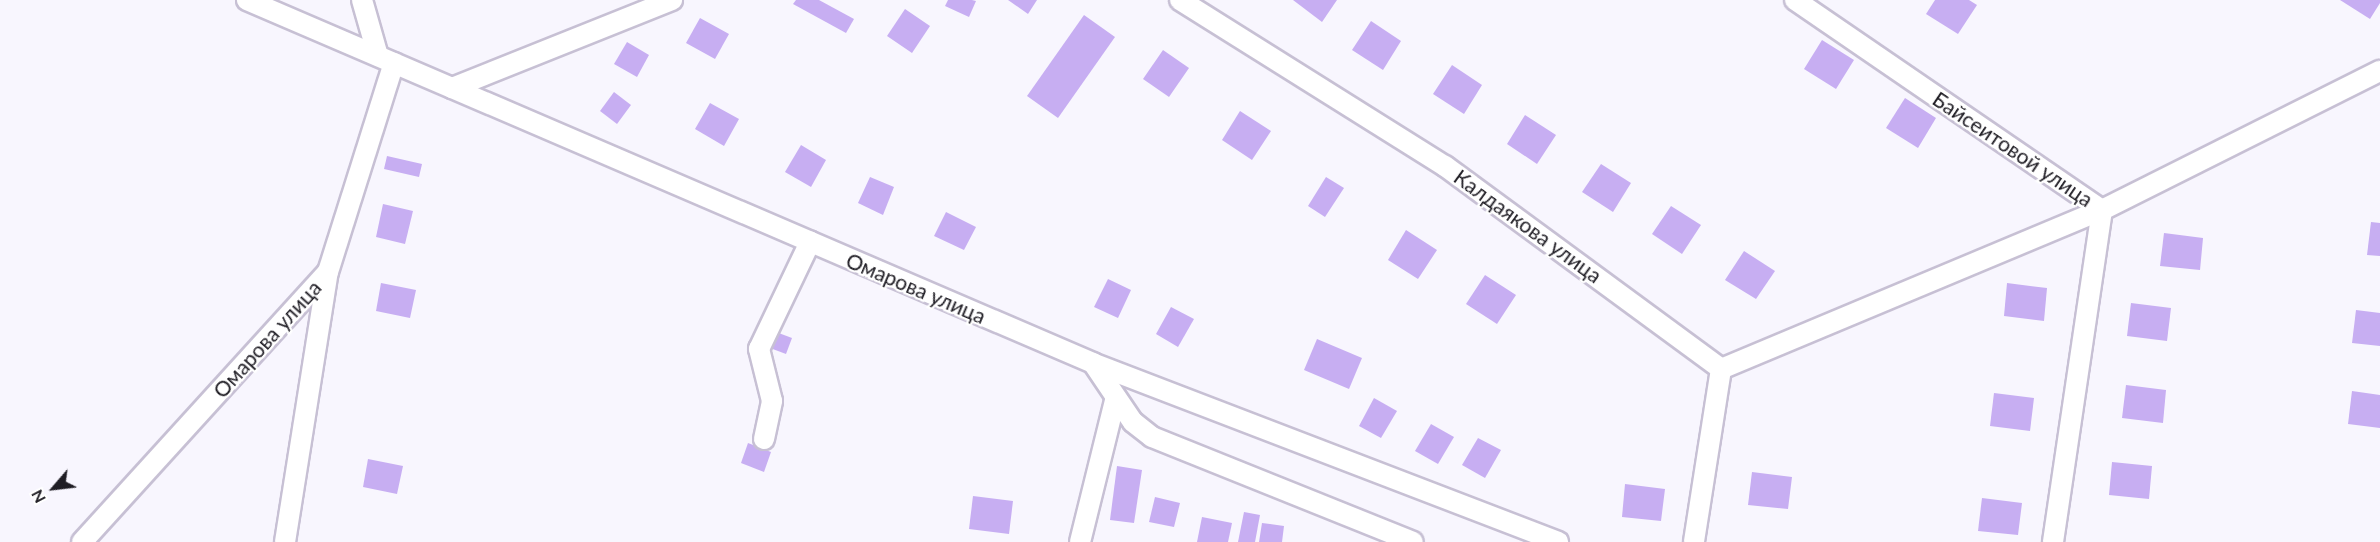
<!DOCTYPE html>
<html>
<head>
<meta charset="utf-8">
<style>
	body { margin:0 }
	#map { position:relative; width:2380px; height:542px; overflow:hidden; background:#f8f6fe; font-family:Lato,sans-serif }
	div>[style] { position:absolute }
	.building>* { inset:0; background:#c7aef2 }
	.roads { filter:drop-shadow(2px 0 #c7c0d4) drop-shadow(-2px 0 #c7c0d4) drop-shadow(0 2px #c7c0d4) drop-shadow(0 -2px #c7c0d4) }
	.minor>* { height:20px; margin:-10px; padding:0 10px; transform-origin:10px; border-radius:10px; background:#fff }
	span { translate:-50% -50%; white-space:nowrap; text-align:center; line-height:1.15; -webkit-text-stroke:4.5px #fff; paint-order:stroke }
	.street-label { font-size:21px; color:#1f1d24 }
	.north { position:absolute; left:24px; top:458px; width:60px; height:60px; -webkit-text-stroke:4px #fff; paint-order:stroke; rotate:242deg; font-size:16px; font-weight:700; line-height:24px; text-align:center; color:#1f1d24 }
	.north::after { content:''; display:block; margin:auto; width:21px; height:27px; background:#1f1d24; clip-path:polygon(50% 0,100% 100%,50% 72%,0 100%) }
</style>
</head>
<body>
<div id="map">
	<div class="building">
		<i style="clip-path:polygon(796px 0,819px 0,854px 19px,846px 33px,793px 4px)"></i>
		<i style="clip-path:polygon(948px 0,972px 0,976px 1px,969px 17px,945px 6px)"></i>
		<i style="clip-path:polygon(1008px 0,1037px 0,1028px 14px)"></i>
		<i style="clip-path:polygon(1293px 0,1337px 0,1322px 22px)"></i>
		<i style="clip-path:polygon(1935px 0,1969px 0,1977px 5px,1958px 34px,1926px 14px)"></i>
		<i style="clip-path:polygon(2340px 0,2380px 0,2380px 3px,2370px 19px)"></i>
		<i style="clip-path:polygon(905px 9px,930px 26px,912px 53px,887px 36px)"></i>
		<i style="clip-path:polygon(1084px 15px,1115px 37px,1058px 118px,1027px 96px)"></i>
		<i style="clip-path:polygon(700px 18px,729px 34px,715px 59px,686px 43px)"></i>
		<i style="clip-path:polygon(1371px 21px,1401px 41px,1383px 70px,1352px 50px)"></i>
		<i style="clip-path:polygon(1822px 40px,1854px 60px,1836px 89px,1804px 69px)"></i>
		<i style="clip-path:polygon(627px 42px,649px 55px,637px 77px,614px 64px)"></i>
		<i style="clip-path:polygon(1163px 50px,1189px 68px,1169px 97px,1143px 79px)"></i>
		<i style="clip-path:polygon(1452px 65px,1482px 85px,1464px 114px,1433px 94px)"></i>
		<i style="clip-path:polygon(614px 92px,631px 105px,617px 124px,600px 111px)"></i>
		<i style="clip-path:polygon(1905px 98px,1936px 118px,1918px 148px,1886px 128px)"></i>
		<i style="clip-path:polygon(710px 103px,739px 119px,724px 146px,695px 129px)"></i>
		<i style="clip-path:polygon(1240px 111px,1271px 131px,1252px 160px,1222px 140px)"></i>
		<i style="clip-path:polygon(1525px 115px,1556px 135px,1537px 164px,1507px 144px)"></i>
		<i style="clip-path:polygon(801px 145px,826px 160px,811px 187px,785px 172px)"></i>
		<i style="clip-path:polygon(387px 156px,422px 164px,419px 177px,384px 169px)"></i>
		<i style="clip-path:polygon(1601px 164px,1631px 183px,1613px 212px,1582px 192px)"></i>
		<i style="clip-path:polygon(870px 177px,894px 187px,883px 215px,858px 203px)"></i>
		<i style="clip-path:polygon(1326px 177px,1344px 188px,1325px 217px,1308px 206px)"></i>
		<i style="clip-path:polygon(383px 204px,413px 211px,405px 244px,376px 237px)"></i>
		<i style="clip-path:polygon(1671px 206px,1701px 225px,1682px 254px,1652px 234px)"></i>
		<i style="clip-path:polygon(946px 212px,976px 227px,964px 250px,934px 236px)"></i>
		<i style="clip-path:polygon(2371px 222px,2380px 223px,2380px 256px,2367px 255px)"></i>
		<i style="clip-path:polygon(1406px 230px,1437px 250px,1418px 279px,1388px 260px)"></i>
		<i style="clip-path:polygon(2164px 233px,2203px 238px,2200px 270px,2160px 266px)"></i>
		<i style="clip-path:polygon(1744px 251px,1775px 271px,1756px 299px,1725px 280px)"></i>
		<i style="clip-path:polygon(1485px 275px,1516px 295px,1497px 324px,1466px 304px)"></i>
		<i style="clip-path:polygon(1108px 279px,1131px 290px,1118px 318px,1094px 307px)"></i>
		<i style="clip-path:polygon(381px 283px,416px 290px,410px 318px,376px 311px)"></i>
		<i style="clip-path:polygon(2007px 283px,2047px 288px,2044px 321px,2004px 316px)"></i>
		<i style="clip-path:polygon(2131px 303px,2171px 308px,2167px 341px,2127px 336px)"></i>
		<i style="clip-path:polygon(1171px 307px,1194px 319px,1178px 347px,1156px 334px)"></i>
		<i style="clip-path:polygon(2356px 310px,2380px 313px,2380px 346px,2352px 343px)"></i>
		<i style="clip-path:polygon(776px 332px,792px 338px,786px 354px,770px 348px)"></i>
		<i style="clip-path:polygon(1317px 339px,1362px 358px,1349px 389px,1304px 370px)"></i>
		<i style="clip-path:polygon(2126px 385px,2166px 390px,2163px 423px,2122px 418px)"></i>
		<i style="clip-path:polygon(2352px 391px,2380px 395px,2380px 428px,2348px 424px)"></i>
		<i style="clip-path:polygon(1994px 393px,2034px 398px,2030px 431px,1990px 426px)"></i>
		<i style="clip-path:polygon(1374px 398px,1397px 411px,1381px 438px,1359px 426px)"></i>
		<i style="clip-path:polygon(1431px 424px,1454px 437px,1438px 464px,1415px 451px)"></i>
		<i style="clip-path:polygon(1478px 438px,1501px 450px,1485px 478px,1462px 465px)"></i>
		<i style="clip-path:polygon(748px 443px,771px 452px,764px 472px,741px 463px)"></i>
		<i style="clip-path:polygon(368px 459px,403px 466px,397px 494px,363px 487px)"></i>
		<i style="clip-path:polygon(2112px 462px,2152px 466px,2149px 499px,2109px 495px)"></i>
		<i style="clip-path:polygon(1117px 466px,1142px 470px,1134px 523px,1110px 520px)"></i>
		<i style="clip-path:polygon(1752px 472px,1792px 477px,1788px 509px,1748px 505px)"></i>
		<i style="clip-path:polygon(1625px 484px,1665px 489px,1661px 521px,1622px 517px)"></i>
		<i style="clip-path:polygon(973px 496px,1013px 501px,1009px 534px,969px 529px)"></i>
		<i style="clip-path:polygon(1155px 497px,1180px 503px,1174px 527px,1149px 522px)"></i>
		<i style="clip-path:polygon(1982px 498px,2022px 503px,2018px 535px,1978px 531px)"></i>
		<i style="clip-path:polygon(1244px 512px,1260px 515px,1255px 542px,1238px 542px)"></i>
		<i style="clip-path:polygon(1202px 517px,1232px 523px,1228px 542px,1197px 542px)"></i>
		<i style="clip-path:polygon(1262px 523px,1284px 526px,1282px 542px,1259px 542px)"></i>
	</div>
	<div class="roads">
		<div class="minor">
			<i style="left:247px;top:0;width:921px;rotate:23.22deg"></i>
			<i style="left:1093px;top:363px;width:71px;rotate:55.9deg"></i>
			<i style="left:1133px;top:422px;width:24px;rotate:38deg"></i>
			<i style="left:1152px;top:437px;width:281px;rotate:21.9deg"></i>
			<i style="left:362px;top:0;width:58px;rotate:74.1deg"></i>
			<i style="left:1180px;top:0;width:313px;rotate:32.1deg"></i>
			<i style="left:1445px;top:166px;width:343px;rotate:36.3deg"></i>
			<i style="left:1721px;top:369px;width:175px;rotate:98.9deg"></i>
			<i style="left:1795px;top:0;width:372px;rotate:34.4deg"></i>
			<i style="left:2102px;top:210px;width:336px;rotate:98.4deg"></i>
			<i style="left:452px;top:88px;width:237px;rotate:-21.8deg"></i>
			<i style="left:1095px;top:364px;width:496px;rotate:21deg"></i>
			<i style="left:1721px;top:369px;width:413px;rotate:-22.7deg"></i>
			<i style="left:2102px;top:210px;width:311px;rotate:-26.6deg"></i>
			<i style="left:764px;top:439px;width:39px;rotate:-78deg"></i>
			<i style="left:772px;top:401px;width:54px;rotate:-104deg"></i>
			<i style="left:759px;top:349px;width:119px;rotate:-64.5deg"></i>
			<i style="left:82px;top:542px;width:365px;rotate:-47.7deg"></i>
			<i style="left:328px;top:272px;width:219px;rotate:-72.5deg"></i>
			<i style="left:285px;top:542px;width:273px;rotate:-81deg"></i>
			<i style="left:1080px;top:542px;width:149px;rotate:-76.1deg"></i>
		</div>
	</div>
	<div class="street-label">
		<span style="left:2013px;top:149px;rotate:34deg">Байсеитовой улица</span>
		<span style="left:1528px;top:226px;rotate:36deg">Калдаякова улица</span>
		<span style="left:916px;top:288px;rotate:23deg">Омарова улица</span>
		<span style="left:267px;top:339px;rotate:-48deg">Омарова улица</span>
	</div>
	<div class="north">N</div>
</div>
</body>
</html>
